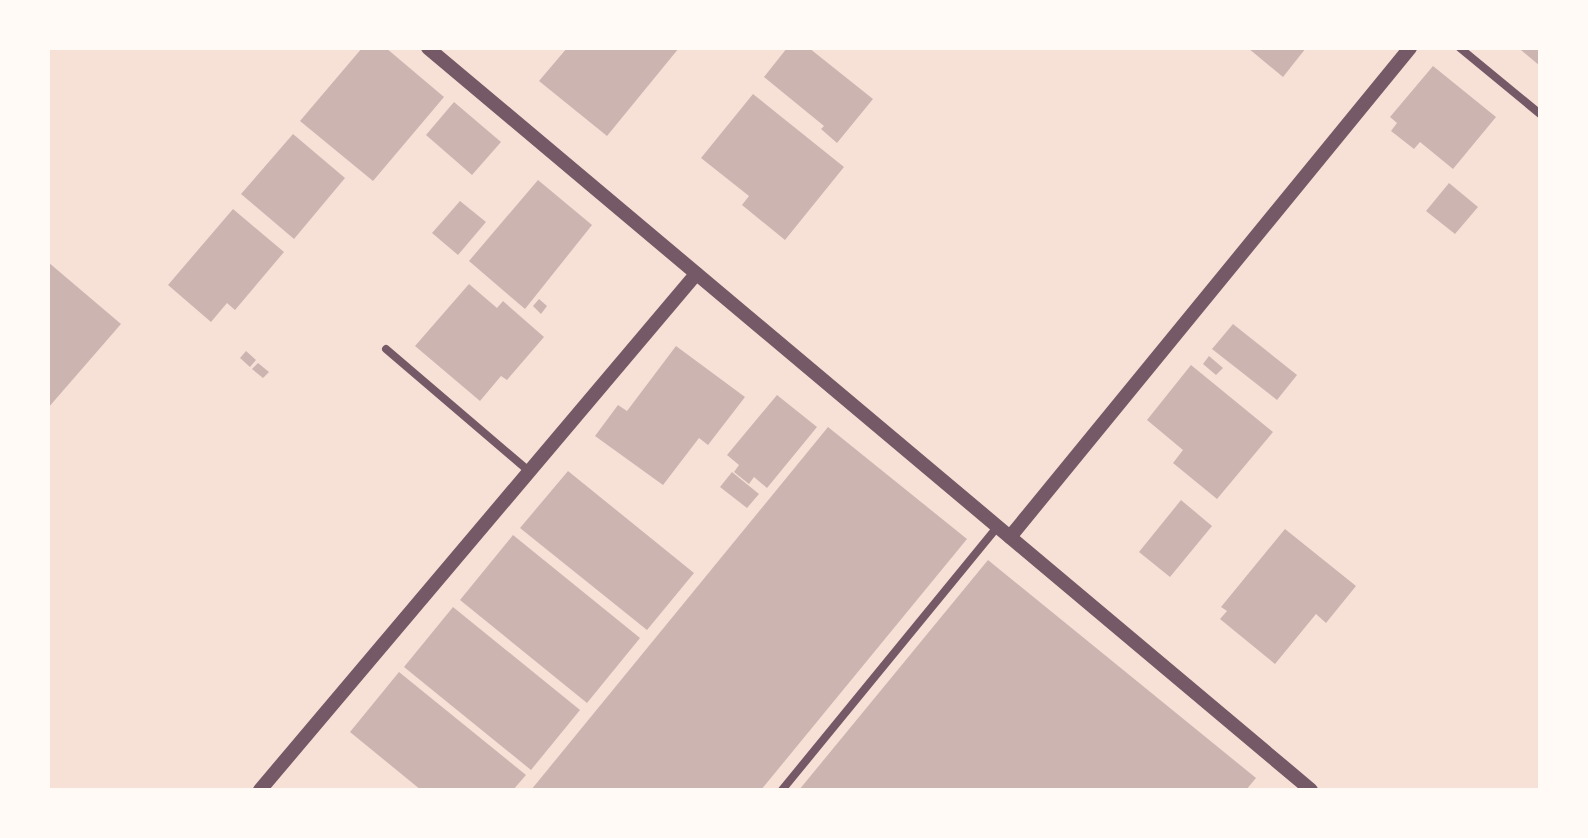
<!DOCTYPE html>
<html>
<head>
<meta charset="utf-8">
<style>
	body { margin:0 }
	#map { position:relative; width:1588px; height:838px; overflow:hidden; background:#f7e1d7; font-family:"PT Sans",sans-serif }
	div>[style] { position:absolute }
	.building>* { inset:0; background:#ccb4b1 }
	.minor>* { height:8px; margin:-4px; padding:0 4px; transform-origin:4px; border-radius:4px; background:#755966 }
	.tertiary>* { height:14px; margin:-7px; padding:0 7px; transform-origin:7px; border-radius:7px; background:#755966 }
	span { translate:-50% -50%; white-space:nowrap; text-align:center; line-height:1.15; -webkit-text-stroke:7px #fffaf5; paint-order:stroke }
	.frame { position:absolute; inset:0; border:50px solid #fffaf5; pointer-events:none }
</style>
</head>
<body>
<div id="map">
	<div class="building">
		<i style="clip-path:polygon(362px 48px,386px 48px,444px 97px,373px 181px,300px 121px)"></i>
		<i style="clip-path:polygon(567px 48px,679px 48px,607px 136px,539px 81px)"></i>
		<i style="clip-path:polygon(787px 48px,809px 48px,873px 99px,837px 143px,821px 129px,824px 126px,764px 77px)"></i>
		<i style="clip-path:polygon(1248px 48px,1306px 48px,1283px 77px)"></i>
		<i style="clip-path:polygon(1523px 48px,1540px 48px,1540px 66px,1521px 50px)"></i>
		<i style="clip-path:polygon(1433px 66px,1496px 117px,1453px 169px,1420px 142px,1414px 149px,1391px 131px,1397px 123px,1390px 117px)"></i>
		<i style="clip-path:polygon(753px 94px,844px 167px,785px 240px,742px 205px,749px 196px,701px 158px)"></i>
		<i style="clip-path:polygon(454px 102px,501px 142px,472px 175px,426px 135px)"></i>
		<i style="clip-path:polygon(293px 134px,345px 178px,294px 239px,241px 194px)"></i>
		<i style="clip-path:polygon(538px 180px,592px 225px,525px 309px,469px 261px)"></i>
		<i style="clip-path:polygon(1449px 183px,1478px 207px,1455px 234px,1426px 211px)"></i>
		<i style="clip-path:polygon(460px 201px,486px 222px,458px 255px,432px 233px)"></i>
		<i style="clip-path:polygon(233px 209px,284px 252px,235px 310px,227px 303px,211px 322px,168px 285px)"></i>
		<i style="clip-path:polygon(48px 262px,121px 324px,48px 408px)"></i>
		<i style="clip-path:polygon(469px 284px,497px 308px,503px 301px,544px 337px,507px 380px,501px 376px,480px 401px,415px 346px)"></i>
		<i style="clip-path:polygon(539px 299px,547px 306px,541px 314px,533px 306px)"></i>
		<i style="clip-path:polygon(1233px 324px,1297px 375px,1277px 400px,1212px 349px)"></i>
		<i style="clip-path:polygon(676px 346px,745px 397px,708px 445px,699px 438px,663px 485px,595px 436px,618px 405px,627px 411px)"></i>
		<i style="clip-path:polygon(246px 351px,256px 360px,250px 367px,240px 358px)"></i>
		<i style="clip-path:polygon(1209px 356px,1223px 368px,1216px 375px,1203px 364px)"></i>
		<i style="clip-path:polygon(258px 363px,269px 372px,263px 378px,252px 369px)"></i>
		<i style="clip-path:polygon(1191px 365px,1273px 432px,1217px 499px,1173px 463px,1183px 450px,1147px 420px)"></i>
		<i style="clip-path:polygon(777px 395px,817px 427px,767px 488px,754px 477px,749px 484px,734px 472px,739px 465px,727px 455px)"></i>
		<i style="clip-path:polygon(828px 427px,967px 539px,761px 790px,531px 790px)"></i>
		<i style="clip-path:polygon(568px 471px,694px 573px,647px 630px,520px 528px)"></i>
		<i style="clip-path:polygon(732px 472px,759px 494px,747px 508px,720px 487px)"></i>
		<i style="clip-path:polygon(1181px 500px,1212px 526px,1170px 577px,1139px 552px)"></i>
		<i style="clip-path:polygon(1285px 529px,1356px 586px,1326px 623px,1316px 614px,1275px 664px,1220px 619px,1227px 611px,1221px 607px)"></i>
		<i style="clip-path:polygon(513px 535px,640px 638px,587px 703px,460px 600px)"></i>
		<i style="clip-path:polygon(988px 560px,1256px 778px,1246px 790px,799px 790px)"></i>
		<i style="clip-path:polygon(453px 607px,580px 710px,531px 770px,404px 667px)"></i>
		<i style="clip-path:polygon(399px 672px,526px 775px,513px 790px,421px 790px,350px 732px)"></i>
	</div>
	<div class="minor">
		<i style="left:1460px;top:48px;width:104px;rotate:39.5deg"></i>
		<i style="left:386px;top:349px;width:188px;rotate:40.5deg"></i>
		<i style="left:782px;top:790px;width:341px;rotate:-50.7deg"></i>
	</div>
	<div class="tertiary">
		<i style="left:428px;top:48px;width:1153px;rotate:40.04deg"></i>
		<i style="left:1010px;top:537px;width:632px;rotate:-50.72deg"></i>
		<i style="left:260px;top:790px;width:676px;rotate:-49.8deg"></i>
	</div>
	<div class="frame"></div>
</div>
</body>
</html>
